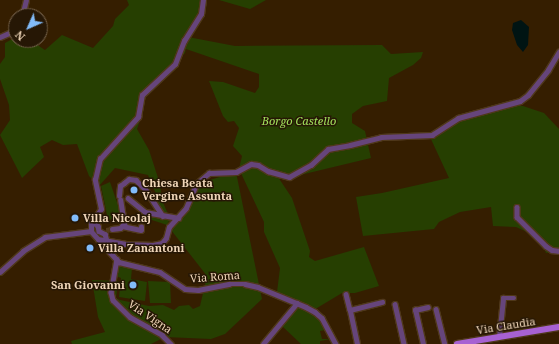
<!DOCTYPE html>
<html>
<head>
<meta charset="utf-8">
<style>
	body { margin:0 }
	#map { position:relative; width:559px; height:344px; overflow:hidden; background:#351e00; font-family:"Noto Serif",serif }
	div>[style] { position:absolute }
	.green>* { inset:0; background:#263f01 }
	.water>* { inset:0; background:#001413 }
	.minor-tunnel>* { height:4.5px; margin-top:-2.25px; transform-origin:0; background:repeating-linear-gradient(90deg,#51391c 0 4.5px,transparent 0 6.5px) }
	.roads { filter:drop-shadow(1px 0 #4f381a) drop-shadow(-1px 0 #4f381a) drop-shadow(0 1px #4f381a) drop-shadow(0 -1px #4f381a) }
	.minor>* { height:4.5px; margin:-2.25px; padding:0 2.25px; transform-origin:2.25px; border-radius:2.25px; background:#66457b }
	.major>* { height:6px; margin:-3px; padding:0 3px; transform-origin:3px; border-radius:3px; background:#a761d2 }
	.dots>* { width:11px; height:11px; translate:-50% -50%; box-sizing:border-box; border:2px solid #261705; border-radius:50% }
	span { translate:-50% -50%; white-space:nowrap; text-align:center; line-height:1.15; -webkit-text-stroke:3px #261705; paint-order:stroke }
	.park-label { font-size:11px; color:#a2e15c; font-style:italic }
	.poi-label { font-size:11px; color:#efd5b8; font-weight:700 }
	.left { translate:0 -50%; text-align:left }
	.right { translate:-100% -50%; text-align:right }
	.street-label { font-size:11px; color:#efd5b8 }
	.north { position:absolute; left:8px; top:8px; width:40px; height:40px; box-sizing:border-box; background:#261705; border:1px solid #76634d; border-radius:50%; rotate:225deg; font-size:11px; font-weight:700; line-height:16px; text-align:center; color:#efd5b8 }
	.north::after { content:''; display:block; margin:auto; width:14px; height:18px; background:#82bcfa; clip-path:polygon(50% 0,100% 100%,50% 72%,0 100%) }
</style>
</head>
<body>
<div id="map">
	<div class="green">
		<i style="clip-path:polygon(127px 0,203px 0,203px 15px,188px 37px,235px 46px,382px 45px,391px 54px,423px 52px,421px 58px,413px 65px,389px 78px,387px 101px,363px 106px,352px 114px,352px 123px,365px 131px,371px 158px,296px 176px,278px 177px,292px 198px,310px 251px,309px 257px,315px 261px,364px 247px,379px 286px,355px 293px,342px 293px,317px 308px,308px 309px,317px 316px,326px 330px,320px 331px,322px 339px,331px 339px,320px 341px,320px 344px,301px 344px,282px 326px,296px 309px,300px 307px,293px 305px,277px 292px,280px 268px,264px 232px,264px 222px,239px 169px,242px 156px,233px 146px,239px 128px,234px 121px,228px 122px,223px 116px,209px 81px,223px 82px,255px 93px,259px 87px,259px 74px,186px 49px,185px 53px,143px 96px,143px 112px,137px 129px,149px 150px,160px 184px,162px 200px,170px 219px,167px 225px,149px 219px,159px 201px,148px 175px,115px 168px,99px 186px,89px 176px,77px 144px,63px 145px,52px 140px,40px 147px,44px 157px,22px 178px,0 135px,10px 120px,9px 105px,0 79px,0 64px,5px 57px,5px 43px,16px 37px,16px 40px,30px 40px,45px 50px,62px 35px,93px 48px,113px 26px,115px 19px,129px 5px)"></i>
		<i style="clip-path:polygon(219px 0,266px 0,250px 9px)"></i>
		<i style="clip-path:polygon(497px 106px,523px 106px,544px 113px,559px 129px,559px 252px,546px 253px,544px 248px,527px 232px,516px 227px,493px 226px,491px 207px,460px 212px,439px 222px,434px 229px,363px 236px,356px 197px,382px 193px,449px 178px,430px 137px,459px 120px)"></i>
		<i style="clip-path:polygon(236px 172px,262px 299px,225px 334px,211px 339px,165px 337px,151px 344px,72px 344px,71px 341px,105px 332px,98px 317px,92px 280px,118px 281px,116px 298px,120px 300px,149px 306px,163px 305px,174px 310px,179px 306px,189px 305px,193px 309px,200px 306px,207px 276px,171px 230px,188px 212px,200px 183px)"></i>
		<i style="clip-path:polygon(110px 182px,121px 214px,119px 215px,121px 219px,120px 220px,118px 218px,108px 220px,101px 186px)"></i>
		<i style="clip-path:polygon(117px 262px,132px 268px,131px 279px,147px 282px,145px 301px,119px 297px,121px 278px,116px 276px)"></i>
		<i style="clip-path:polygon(148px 281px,170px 282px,171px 303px,150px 303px)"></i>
	</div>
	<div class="water">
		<i style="clip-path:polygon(521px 20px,529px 27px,528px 45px,523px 52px,517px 45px,512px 30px,513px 23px)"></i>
	</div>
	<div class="minor-tunnel">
		<i style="left:106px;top:230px;width:6px;rotate:-9deg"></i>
	</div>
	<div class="roads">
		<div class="minor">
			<i style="left:22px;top:16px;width:16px;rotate:-76deg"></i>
			<i style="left:0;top:37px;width:17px;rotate:-24deg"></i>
			<i style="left:119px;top:196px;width:10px;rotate:-84deg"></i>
			<i style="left:120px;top:186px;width:5px;rotate:-37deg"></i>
			<i style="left:124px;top:183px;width:6px;rotate:-39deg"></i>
			<i style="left:129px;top:179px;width:7px;rotate:8deg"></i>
			<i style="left:136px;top:180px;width:14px;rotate:45deg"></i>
			<i style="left:146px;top:190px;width:31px;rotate:57deg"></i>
			<i style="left:128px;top:198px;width:22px;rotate:39deg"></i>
			<i style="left:145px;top:212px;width:34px;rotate:10deg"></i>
			<i style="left:517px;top:207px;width:10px;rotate:90deg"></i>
			<i style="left:517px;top:217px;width:41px;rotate:45deg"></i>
			<i style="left:546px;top:246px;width:7px;rotate:34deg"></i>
			<i style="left:552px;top:250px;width:7px;rotate:8deg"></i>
			<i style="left:92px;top:221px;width:8px;rotate:40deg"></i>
			<i style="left:98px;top:226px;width:5px;rotate:79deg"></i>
			<i style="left:99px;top:231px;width:7px;rotate:27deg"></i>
			<i style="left:105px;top:234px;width:7px;rotate:74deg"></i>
			<i style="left:122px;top:226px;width:19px;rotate:12deg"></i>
			<i style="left:141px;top:230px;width:3px;rotate:-90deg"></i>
			<i style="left:112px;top:229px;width:8px;rotate:-7deg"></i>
			<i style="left:120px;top:228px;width:6px;rotate:-45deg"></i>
			<i style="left:124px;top:224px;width:24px;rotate:-99deg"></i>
			<i style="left:91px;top:231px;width:42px;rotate:47.9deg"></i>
			<i style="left:119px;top:262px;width:42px;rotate:13.7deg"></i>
			<i style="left:160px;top:272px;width:30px;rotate:34deg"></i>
			<i style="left:185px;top:289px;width:13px;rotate:4deg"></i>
			<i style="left:198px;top:290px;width:32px;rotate:-11deg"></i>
			<i style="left:229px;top:284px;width:16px"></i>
			<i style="left:245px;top:284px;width:13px;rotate:13deg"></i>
			<i style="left:258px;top:287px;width:52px;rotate:22.6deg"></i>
			<i style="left:306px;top:307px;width:10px;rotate:29deg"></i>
			<i style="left:315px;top:312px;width:9px;rotate:41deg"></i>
			<i style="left:322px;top:318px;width:30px;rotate:62deg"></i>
			<i style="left:91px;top:231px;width:8px;rotate:-90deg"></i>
			<i style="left:91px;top:223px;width:17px;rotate:-54deg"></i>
			<i style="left:101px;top:209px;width:30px;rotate:-102deg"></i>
			<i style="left:95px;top:180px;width:22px;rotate:-77deg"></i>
			<i style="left:100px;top:159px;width:57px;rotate:-47.9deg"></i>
			<i style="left:138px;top:117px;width:22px;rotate:-80deg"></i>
			<i style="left:142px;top:95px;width:45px;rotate:-43.2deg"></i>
			<i style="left:175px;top:64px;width:25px;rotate:-69deg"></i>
			<i style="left:184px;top:41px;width:32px;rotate:-58deg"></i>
			<i style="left:201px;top:14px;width:14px;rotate:-82deg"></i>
			<i style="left:98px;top:239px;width:27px;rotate:10deg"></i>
			<i style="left:125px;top:244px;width:28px;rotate:2deg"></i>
			<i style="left:153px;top:245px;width:9px;rotate:-13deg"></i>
			<i style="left:162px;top:243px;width:6px;rotate:-51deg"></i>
			<i style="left:166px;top:238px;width:11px;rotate:-75deg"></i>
			<i style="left:169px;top:227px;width:25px;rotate:-48deg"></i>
			<i style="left:186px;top:208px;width:26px;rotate:-67deg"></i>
			<i style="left:196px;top:184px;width:17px;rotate:-40deg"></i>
			<i style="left:209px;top:173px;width:27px;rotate:-2deg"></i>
			<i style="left:236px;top:172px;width:17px;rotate:-28deg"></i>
			<i style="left:251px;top:164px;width:7px;rotate:8deg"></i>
			<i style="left:258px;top:165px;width:12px;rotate:31deg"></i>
			<i style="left:268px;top:171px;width:22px;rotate:16deg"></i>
			<i style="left:289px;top:177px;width:25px;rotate:-29deg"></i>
			<i style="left:311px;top:165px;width:23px;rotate:-43deg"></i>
			<i style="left:328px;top:149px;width:22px;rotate:-10deg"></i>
			<i style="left:350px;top:145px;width:32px;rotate:-14deg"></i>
			<i style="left:381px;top:137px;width:51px;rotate:-2.2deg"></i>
			<i style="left:432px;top:135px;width:31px;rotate:-33deg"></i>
			<i style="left:458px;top:118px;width:64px;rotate:-15.3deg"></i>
			<i style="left:520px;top:101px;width:10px;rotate:-37deg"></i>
			<i style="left:528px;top:95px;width:32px;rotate:-51deg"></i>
			<i style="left:548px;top:70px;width:21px;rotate:-59deg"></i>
			<i style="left:117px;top:259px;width:34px;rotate:100deg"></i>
			<i style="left:111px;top:292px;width:8px;rotate:76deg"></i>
			<i style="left:113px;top:300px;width:24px;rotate:45deg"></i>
			<i style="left:130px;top:317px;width:37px;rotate:29deg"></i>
			<i style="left:162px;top:335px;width:13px;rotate:45deg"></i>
			<i style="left:0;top:272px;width:31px;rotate:-42deg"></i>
			<i style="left:23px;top:251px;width:26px;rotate:-32deg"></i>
			<i style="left:45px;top:237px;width:46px;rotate:-7.4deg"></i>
			<i style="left:346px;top:294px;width:16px;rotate:76deg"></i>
			<i style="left:395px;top:304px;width:41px;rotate:77.3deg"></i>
			<i style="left:436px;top:309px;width:36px;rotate:76deg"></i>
			<i style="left:499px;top:337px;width:39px;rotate:-84deg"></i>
			<i style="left:503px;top:298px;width:11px"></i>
			<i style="left:263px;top:344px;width:53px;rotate:-50.3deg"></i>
			<i style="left:357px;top:344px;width:35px;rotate:-102deg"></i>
			<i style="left:350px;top:310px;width:33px;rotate:-14deg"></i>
			<i style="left:423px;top:344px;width:35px;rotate:-103deg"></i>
			<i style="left:415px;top:310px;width:13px;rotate:-13deg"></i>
		</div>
		<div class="major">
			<i style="left:457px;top:344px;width:103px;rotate:-9.5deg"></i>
		</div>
	</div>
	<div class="dots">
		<i style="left:134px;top:190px;background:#82bcfa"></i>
		<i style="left:75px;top:218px;background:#82bcfa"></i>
		<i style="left:90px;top:248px;background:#82bcfa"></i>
		<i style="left:133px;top:285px;background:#82bcfa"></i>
	</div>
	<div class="park-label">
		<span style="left:299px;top:121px">Borgo Castello</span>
	</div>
	<div class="poi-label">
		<span class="left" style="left:142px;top:190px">Chiesa Beata<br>Vergine Assunta</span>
		<span class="left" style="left:83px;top:218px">Villa Nicolaj</span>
		<span class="left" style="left:98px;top:248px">Villa Zanantoni</span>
		<span class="right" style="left:125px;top:285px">San Giovanni</span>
	</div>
	<div class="street-label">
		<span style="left:215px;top:277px;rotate:-4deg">Via Roma</span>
		<span style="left:150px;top:317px;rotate:34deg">Via Vigna</span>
		<span style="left:506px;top:326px;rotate:-9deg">Via Claudia</span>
	</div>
	<div class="north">N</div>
</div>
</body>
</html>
